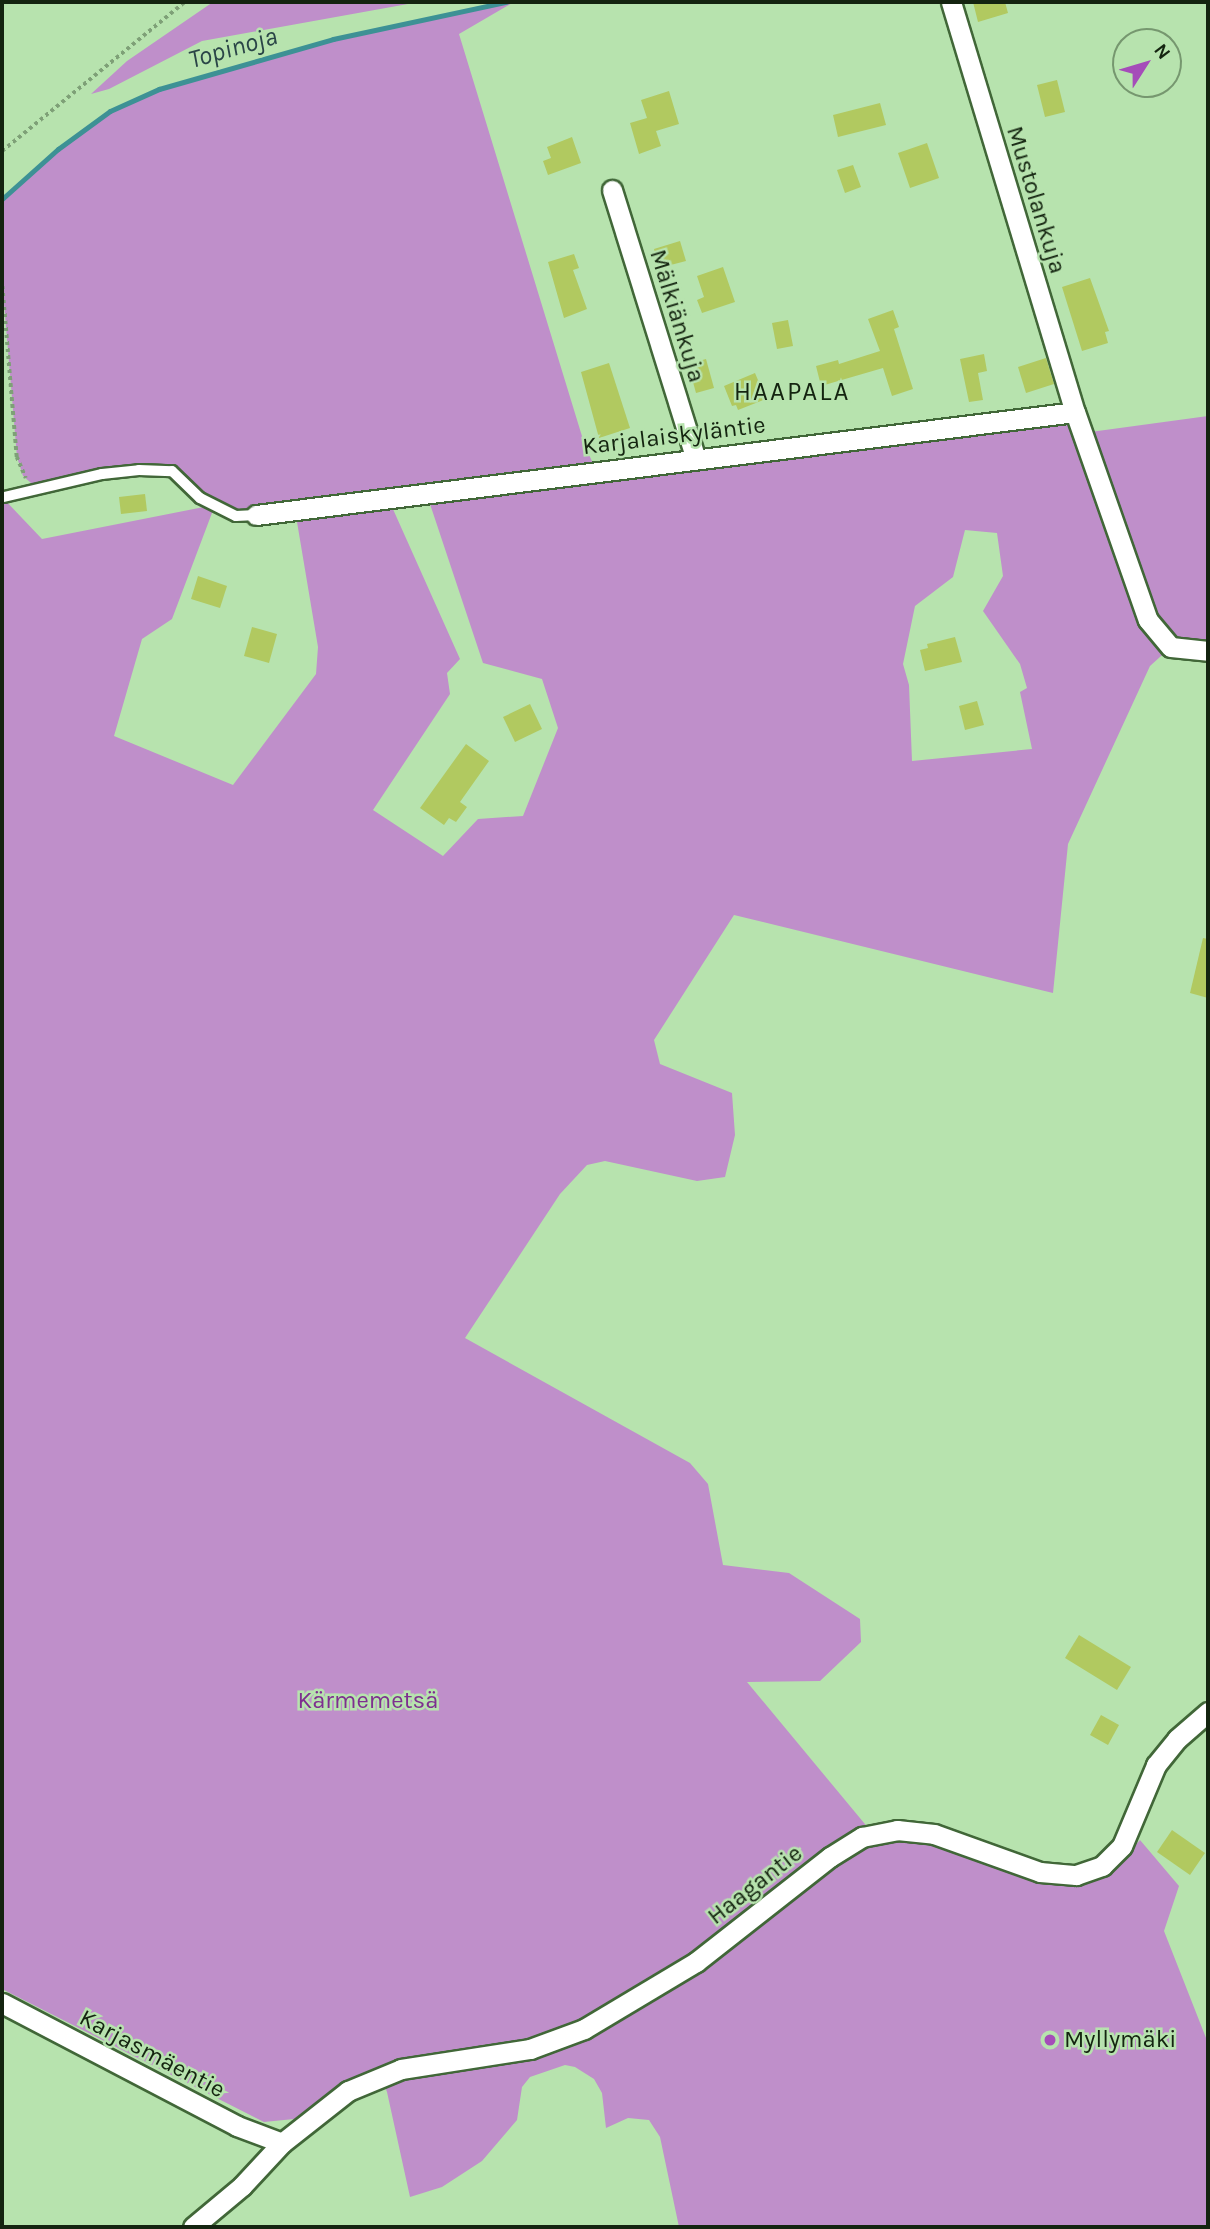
<!DOCTYPE html>
<html>
<head>
<meta charset="utf-8">
<style>
	body { margin:0 }
	#map { position:relative; width:1210px; height:2229px; overflow:hidden; background:#b7e3ae; font-family:Karla,sans-serif }
	div>[style] { position:absolute }
	.green>* { inset:0; background:#bf8fca }
	.stream>* { height:5px; margin:-2.5px; padding:0 2.5px; transform-origin:2.5px; border-radius:2.5px; background:#3d9195 }
	.building>* { inset:0; background:#b1c960 }
	.path>* { height:3.5px; margin-top:-1.75px; transform-origin:0; background:repeating-linear-gradient(90deg,#7ea077 0 3.5px,transparent 0 7px) }
	.roads { filter:drop-shadow(2px 0 #416738) drop-shadow(-2px 0 #416738) drop-shadow(0 2px #416738) drop-shadow(0 -2px #416738) }
	.lane>* { height:10px; margin:-5px; padding:0 5px; transform-origin:5px; border-radius:5px; background:#fff }
	.street>* { height:19px; margin:-9.5px; padding:0 9.5px; transform-origin:9.5px; border-radius:9.5px; background:#fff }
	.dots>* { width:19px; height:19px; translate:-50% -50%; box-sizing:border-box; border:4px solid #b7e3ae; border-radius:50% }
	span { translate:-50% -50%; white-space:nowrap; text-align:center; line-height:1.15; -webkit-text-stroke:5px #b7e3ae; paint-order:stroke }
	.street-label { font-size:24px; color:#142410 }
	.park-label { font-size:24px; color:#7e2f8f }
	.poi-label { font-size:24px; color:#142410 }
	.left { translate:0 -50%; text-align:left }
	.water-label { font-size:26px; color:#2a4547; font-style:italic }
	.neighbourhood-label { font-size:26px; color:#142410; letter-spacing:2px }
	.frame { position:absolute; inset:0; border:4px solid #142410; pointer-events:none }
	.north { position:absolute; left:1112px; top:28px; width:70px; height:70px; box-sizing:border-box; background:#b7e3ae; border:2px solid #76976f; border-radius:50%; rotate:53deg; font-size:19px; font-weight:700; line-height:28px; text-align:center; color:#142410 }
	.north::after { content:''; display:block; margin:auto; width:24px; height:32px; background:#a54cb9; clip-path:polygon(50% 0,100% 100%,50% 72%,0 100%) }
</style>
</head>
<body>
<div id="map">
	<div class="green">
		<i style="clip-path:polygon(213px 2px,419px 2px,202px 41px,109px 89px,91px 94px,127px 61px)"></i>
		<i style="clip-path:polygon(evenodd,506px 2px,514px 2px,459px 34px,585px 446px,596px 470px,1075px 412px,1083px 433px,1208px 416px,1208px 651px,1171px 647px,1150px 666px,1068px 844px,1053px 993px,734px 915px,654px 1040px,660px 1064px,732px 1093px,735px 1135px,725px 1177px,697px 1181px,605px 1161px,587px 1165px,560px 1194px,465px 1338px,690px 1463px,708px 1484px,723px 1565px,789px 1573px,860px 1619px,861px 1642px,820px 1681px,747px 1682px,879px 1841px,899px 1840px,940px 1846px,1083px 1882px,1112px 1870px,1140px 1840px,1179px 1886px,1164px 1931px,1208px 2043px,1208px 2227px,679px 2227px,660px 2137px,649px 2120px,628px 2118px,606px 2128px,602px 2093px,594px 2079px,575px 2067px,565px 2065px,530px 2077px,522px 2087px,517px 2120px,482px 2161px,442px 2187px,410px 2197px,387px 2092px,377px 2067px,347px 2081px,294px 2119px,264px 2122px,2px 1989px,2px 497px,42px 539px,214px 505px,172px 471px,139px 470px,38px 489px,23px 476px,17px 457px,2px 279px,2px 199px,58px 149px,110px 111px,159px 89px,333px 39px,506px 2px,426px 492px,483px 663px,542px 679px,558px 728px,523px 816px,478px 819px,443px 856px,373px 810px,450px 694px,447px 673px,460px 659px,388px 498px,426px 492px,506px 2px,215px 505px,236px 516px,295px 510px,318px 647px,316px 674px,233px 785px,114px 736px,142px 639px,172px 619px,215px 505px,506px 2px,965px 530px,997px 533px,1003px 576px,983px 611px,1020px 664px,1027px 688px,1020px 692px,1032px 749px,912px 761px,909px 685px,903px 664px,915px 606px,953px 577px,965px 530px)"></i>
	</div>
	<div class="stream">
		<i style="left:2px;top:199px;width:75px;rotate:-41.8deg"></i>
		<i style="left:58px;top:149px;width:64px;rotate:-36.2deg"></i>
		<i style="left:110px;top:111px;width:54px;rotate:-24.2deg"></i>
		<i style="left:159px;top:89px;width:181px;rotate:-16deg"></i>
		<i style="left:333px;top:39px;width:177px;rotate:-12.1deg"></i>
	</div>
	<div class="building">
		<i style="clip-path:polygon(973px 2px,1005px 2px,1008px 13px,978px 22px)"></i>
		<i style="clip-path:polygon(1057px 80px,1065px 112px,1045px 117px,1037px 85px)"></i>
		<i style="clip-path:polygon(669px 91px,679px 124px,656px 131px,661px 146px,639px 154px,630px 123px,647px 118px,641px 100px)"></i>
		<i style="clip-path:polygon(880px 103px,886px 125px,838px 137px,833px 115px)"></i>
		<i style="clip-path:polygon(572px 137px,581px 163px,548px 175px,543px 161px,551px 158px,547px 147px)"></i>
		<i style="clip-path:polygon(927px 143px,939px 178px,910px 188px,898px 153px)"></i>
		<i style="clip-path:polygon(853px 165px,861px 187px,845px 193px,837px 170px)"></i>
		<i style="clip-path:polygon(680px 241px,686px 261px,659px 268px,654px 249px)"></i>
		<i style="clip-path:polygon(574px 254px,579px 268px,573px 270px,587px 309px,564px 318px,548px 262px)"></i>
		<i style="clip-path:polygon(723px 267px,735px 302px,702px 313px,697px 300px,704px 297px,697px 276px)"></i>
		<i style="clip-path:polygon(1090px 278px,1109px 331px,1105px 332px,1108px 343px,1082px 351px,1062px 287px)"></i>
		<i style="clip-path:polygon(893px 310px,899px 327px,894px 329px,913px 389px,892px 396px,883px 368px,821px 386px,816px 366px,838px 360px,839px 364px,880px 351px,868px 319px)"></i>
		<i style="clip-path:polygon(788px 320px,793px 346px,777px 349px,772px 323px)"></i>
		<i style="clip-path:polygon(984px 354px,987px 371px,978px 373px,983px 400px,969px 402px,960px 359px)"></i>
		<i style="clip-path:polygon(1046px 358px,1054px 384px,1026px 393px,1018px 367px)"></i>
		<i style="clip-path:polygon(706px 359px,714px 388px,696px 393px,688px 364px)"></i>
		<i style="clip-path:polygon(609px 363px,630px 428px,599px 438px,581px 372px)"></i>
		<i style="clip-path:polygon(755px 373px,766px 399px,738px 410px,736px 405px,732px 406px,724px 386px)"></i>
		<i style="clip-path:polygon(145px 494px,147px 511px,121px 514px,119px 497px)"></i>
		<i style="clip-path:polygon(198px 576px,227px 586px,220px 608px,191px 599px)"></i>
		<i style="clip-path:polygon(252px 627px,277px 634px,269px 663px,244px 656px)"></i>
		<i style="clip-path:polygon(955px 637px,962px 662px,925px 671px,920px 650px,928px 648px,927px 644px)"></i>
		<i style="clip-path:polygon(977px 701px,984px 725px,965px 730px,959px 706px)"></i>
		<i style="clip-path:polygon(530px 704px,542px 729px,515px 742px,503px 717px)"></i>
		<i style="clip-path:polygon(466px 744px,489px 761px,460px 802px,467px 807px,456px 822px,449px 818px,444px 825px,420px 808px)"></i>
		<i style="clip-path:polygon(1203px 938px,1208px 939px,1208px 998px,1190px 993px)"></i>
		<i style="clip-path:polygon(1079px 1635px,1131px 1667px,1117px 1690px,1065px 1658px)"></i>
		<i style="clip-path:polygon(1101px 1715px,1119px 1725px,1108px 1745px,1090px 1735px)"></i>
		<i style="clip-path:polygon(1172px 1830px,1205px 1853px,1190px 1875px,1157px 1852px)"></i>
	</div>
	<div class="path">
		<i style="left:2px;top:151px;width:236px;rotate:-39.2deg"></i>
		<i style="left:2px;top:279px;width:179px;rotate:85.2deg"></i>
		<i style="left:17px;top:457px;width:23px;rotate:67deg"></i>
	</div>
	<div class="roads">
		<div class="lane">
			<i style="left:4px;top:497px;width:101px;rotate:-13.2deg"></i>
			<i style="left:102px;top:474px;width:37px;rotate:-6deg"></i>
			<i style="left:139px;top:470px;width:33px;rotate:2deg"></i>
			<i style="left:172px;top:471px;width:39px;rotate:44deg"></i>
			<i style="left:200px;top:498px;width:40px;rotate:26.6deg"></i>
			<i style="left:236px;top:516px;width:20px;rotate:-3deg"></i>
		</div>
		<div class="street">
			<i style="left:951px;top:2px;width:428px;rotate:73.2deg"></i>
			<i style="left:612px;top:190px;width:280px;rotate:72.7deg"></i>
			<i style="left:256px;top:515px;width:825px;rotate:-7.17deg"></i>
			<i style="left:1075px;top:412px;width:220px;rotate:70.7deg"></i>
			<i style="left:1148px;top:620px;width:35px;rotate:50deg"></i>
			<i style="left:1171px;top:647px;width:37px;rotate:6deg"></i>
			<i style="left:2px;top:2003px;width:265px;rotate:27.6deg"></i>
			<i style="left:237px;top:2126px;width:48px;rotate:20.7deg"></i>
			<i style="left:193px;top:2227px;width:64px;rotate:-39.9deg"></i>
			<i style="left:242px;top:2186px;width:59px;rotate:-47.1deg"></i>
			<i style="left:282px;top:2143px;width:84px;rotate:-38.2deg"></i>
			<i style="left:348px;top:2091px;width:57px;rotate:-22.5deg"></i>
			<i style="left:401px;top:2069px;width:131px;rotate:-8.8deg"></i>
			<i style="left:530px;top:2049px;width:58px;rotate:-20.3deg"></i>
			<i style="left:584px;top:2029px;width:131px;rotate:-30.9deg"></i>
			<i style="left:696px;top:1962px;width:170px;rotate:-38.1deg"></i>
			<i style="left:830px;top:1857px;width:38px;rotate:-32deg"></i>
			<i style="left:862px;top:1837px;width:36px;rotate:-11deg"></i>
			<i style="left:897px;top:1830px;width:37px;rotate:6deg"></i>
			<i style="left:934px;top:1834px;width:113px;rotate:19.7deg"></i>
			<i style="left:1040px;top:1872px;width:36px;rotate:5deg"></i>
			<i style="left:1076px;top:1875px;width:28px;rotate:-19deg"></i>
			<i style="left:1102px;top:1866px;width:28px;rotate:-45deg"></i>
			<i style="left:1122px;top:1846px;width:88px;rotate:-67.2deg"></i>
			<i style="left:1156px;top:1765px;width:33px;rotate:-51deg"></i>
			<i style="left:1177px;top:1739px;width:41px;rotate:-41.1deg"></i>
		</div>
	</div>
	<div class="dots">
		<i style="left:1050px;top:2040px;background:#a54cb9"></i>
	</div>
	<div class="street-label">
		<span style="left:1036px;top:200px;rotate:73deg">Mustolankuja</span>
		<span style="left:677px;top:316px;rotate:73deg">Mälkiänkuja</span>
		<span style="left:674px;top:436px;rotate:-7deg">Karjalaiskyläntie</span>
		<span style="left:755px;top:1885px;rotate:-38deg">Haagantie</span>
		<span style="left:152px;top:2054px;rotate:28deg">Karjasmäentie</span>
	</div>
	<div class="park-label">
		<span style="left:368px;top:1701px">Kärmemetsä</span>
	</div>
	<div class="poi-label">
		<span class="left" style="left:1064px;top:2040px">Myllymäki</span>
	</div>
	<div class="water-label">
		<span style="left:233px;top:48px;rotate:-16deg">Topinoja</span>
	</div>
	<div class="neighbourhood-label">
		<span style="left:792px;top:392px">HAAPALA</span>
	</div>
	<div class="frame"></div>
	<div class="north">N</div>
</div>
</body>
</html>
